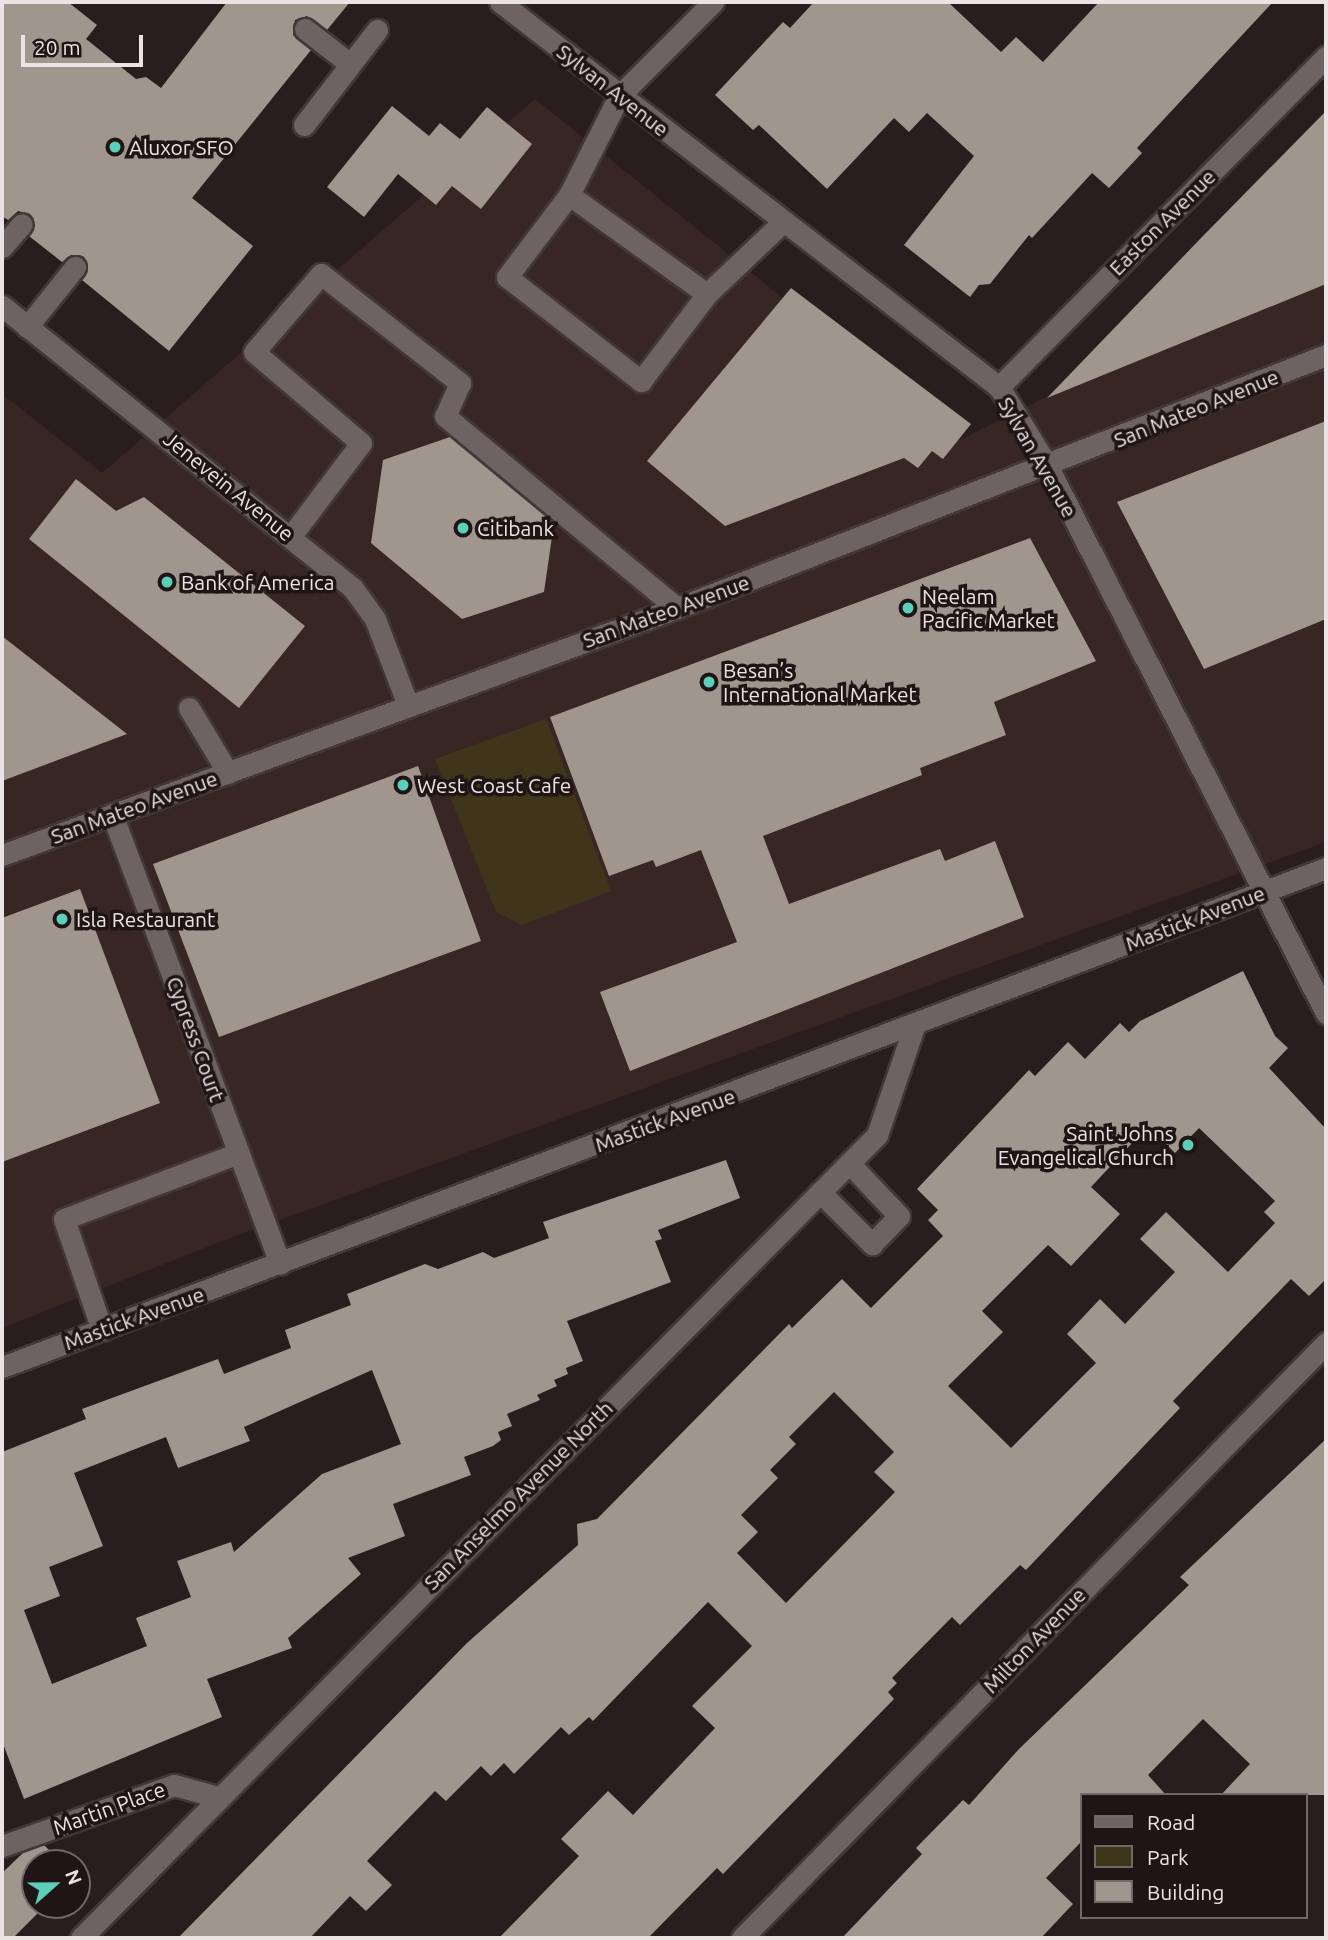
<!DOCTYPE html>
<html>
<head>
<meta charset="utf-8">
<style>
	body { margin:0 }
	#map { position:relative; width:1328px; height:1940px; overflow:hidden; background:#291e1d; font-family:Ubuntu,sans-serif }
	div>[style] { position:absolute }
	.built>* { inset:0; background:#372624 }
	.green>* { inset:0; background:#3f351b }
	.building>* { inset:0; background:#a0968e }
	.roads { filter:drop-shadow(2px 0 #413838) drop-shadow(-2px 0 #413838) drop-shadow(0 2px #413838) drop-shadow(0 -2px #413838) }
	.service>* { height:21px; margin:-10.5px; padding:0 10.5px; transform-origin:10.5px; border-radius:10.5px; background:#6f6361 }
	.minor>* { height:21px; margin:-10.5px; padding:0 10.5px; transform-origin:10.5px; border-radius:10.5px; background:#6f6361 }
	.tertiary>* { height:21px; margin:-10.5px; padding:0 10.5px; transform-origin:10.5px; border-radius:10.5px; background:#6f6361 }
	.dots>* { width:19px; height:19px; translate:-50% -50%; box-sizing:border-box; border:4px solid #1f1514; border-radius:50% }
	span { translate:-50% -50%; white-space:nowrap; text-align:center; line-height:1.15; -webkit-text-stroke:7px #1f1514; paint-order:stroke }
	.street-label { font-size:21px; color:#ece4e4 }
	.poi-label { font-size:21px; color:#ece4e4 }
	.left { translate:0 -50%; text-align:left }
	.right { translate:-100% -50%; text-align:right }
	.frame { position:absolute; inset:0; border:4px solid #ece4e4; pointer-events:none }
	.legend { position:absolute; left:1080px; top:1793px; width:228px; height:126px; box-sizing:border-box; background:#1f1514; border:2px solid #716867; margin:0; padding:9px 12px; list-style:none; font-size:21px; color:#ece4e4 }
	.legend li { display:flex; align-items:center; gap:14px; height:35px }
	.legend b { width:35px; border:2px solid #716867 }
	.north { position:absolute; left:21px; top:1849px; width:70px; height:70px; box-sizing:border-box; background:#1f1514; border:2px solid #716867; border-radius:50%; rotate:69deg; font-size:19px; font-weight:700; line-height:28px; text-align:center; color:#ece4e4 }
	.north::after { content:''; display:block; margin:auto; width:24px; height:32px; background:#5cceba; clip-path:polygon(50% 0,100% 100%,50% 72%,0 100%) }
	.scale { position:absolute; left:21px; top:35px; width:122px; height:32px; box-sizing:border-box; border:4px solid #ece4e4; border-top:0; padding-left:9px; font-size:21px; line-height:24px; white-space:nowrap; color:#ece4e4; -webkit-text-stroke:5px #1f1514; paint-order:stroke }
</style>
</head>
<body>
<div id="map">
	<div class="built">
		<i style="clip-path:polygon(535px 99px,960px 440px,1066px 387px,1326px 117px,1326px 842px,235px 1236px,2px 1328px,2px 394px,102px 473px)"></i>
	</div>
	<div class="green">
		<i style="clip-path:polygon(546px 719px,611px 891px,522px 925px,496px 912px,435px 759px)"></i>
	</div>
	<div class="building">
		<i style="clip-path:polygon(2px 2px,68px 2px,97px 25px,86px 39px,136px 79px,146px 77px,161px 88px,227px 2px,350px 2px,327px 30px,307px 16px,295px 20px,293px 35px,311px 50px,192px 198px,253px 246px,169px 351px,82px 280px,88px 268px,83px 256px,71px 255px,62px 262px,29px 236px,35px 226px,30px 214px,18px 211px,8px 220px,2px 216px)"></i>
		<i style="clip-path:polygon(814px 2px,948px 2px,1001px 52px,1016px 37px,1043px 62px,1099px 2px,1273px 2px,1137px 148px,1142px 153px,1109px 188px,1092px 173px,1032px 238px,1029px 235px,990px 284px,979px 285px,970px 297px,904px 245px,974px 156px,927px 113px,909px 132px,894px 118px,827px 189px,759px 125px,753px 130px,715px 95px,783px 22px,790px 28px)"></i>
		<i style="clip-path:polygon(392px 106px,429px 136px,440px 123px,460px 139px,487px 107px,532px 144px,481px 209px,452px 186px,436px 205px,398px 174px,364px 217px,327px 187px)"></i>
		<i style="clip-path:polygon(1326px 111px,1326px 284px,1047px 398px,1201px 238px)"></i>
		<i style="clip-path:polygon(791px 288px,971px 424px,943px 459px,932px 451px,918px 468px,904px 458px,725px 526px,647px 461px)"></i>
		<i style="clip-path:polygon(1326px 421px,1326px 619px,1204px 669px,1117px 502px)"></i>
		<i style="clip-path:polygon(450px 437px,554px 523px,544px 592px,462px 619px,371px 543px,383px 460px)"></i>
		<i style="clip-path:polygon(76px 479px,116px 511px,144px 497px,305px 626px,239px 708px,29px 539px)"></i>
		<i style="clip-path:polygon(1030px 538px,1096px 661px,994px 702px,1006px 735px,920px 768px,922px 775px,763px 836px,789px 904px,940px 849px,945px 861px,995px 841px,1024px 917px,630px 1071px,600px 992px,737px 942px,701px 850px,656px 867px,653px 860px,609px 876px,550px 717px)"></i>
		<i style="clip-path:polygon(2px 636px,127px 734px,2px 781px)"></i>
		<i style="clip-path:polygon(418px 766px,481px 941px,219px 1037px,153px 864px)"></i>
		<i style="clip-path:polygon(80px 889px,160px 1103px,2px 1162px,2px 918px)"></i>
		<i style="clip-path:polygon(evenodd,1243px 971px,1275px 1036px,1288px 1048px,1269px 1068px,1326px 1129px,1326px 1279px,1309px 1296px,1291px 1279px,1173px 1401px,1180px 1408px,1026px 1570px,1020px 1565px,960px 1625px,952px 1617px,892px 1678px,897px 1683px,888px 1692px,894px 1699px,723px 1874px,717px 1868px,648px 1938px,499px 1938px,579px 1856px,561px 1839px,608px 1791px,633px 1815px,715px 1728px,692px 1706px,752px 1646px,708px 1602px,593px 1721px,589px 1717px,569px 1735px,561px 1727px,514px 1774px,504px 1763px,491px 1776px,481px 1766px,446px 1801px,435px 1791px,367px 1861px,392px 1885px,366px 1911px,350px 1896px,310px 1938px,178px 1938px,467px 1643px,578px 1545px,577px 1524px,597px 1519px,789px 1324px,792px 1328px,842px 1279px,871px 1308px,943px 1236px,928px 1220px,938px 1210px,917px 1189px,1029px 1070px,1035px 1076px,1068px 1042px,1085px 1059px,1120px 1023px,1129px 1032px,1140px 1021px,1243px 971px,1148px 1126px,1175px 1153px,1199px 1128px,1275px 1201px,1264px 1212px,1275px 1223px,1228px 1272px,1166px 1212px,1140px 1239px,1175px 1272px,1125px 1324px,1100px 1299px,1067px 1334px,1096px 1363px,1011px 1448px,948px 1386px,1003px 1332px,982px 1311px,1048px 1245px,1071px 1266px,1120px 1214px,1091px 1187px,1148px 1126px,1243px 971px,834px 1392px,894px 1452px,874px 1472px,895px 1492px,786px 1603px,737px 1553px,758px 1532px,741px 1515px,778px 1478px,770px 1470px,796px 1444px,789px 1437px,834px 1392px)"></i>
		<i style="clip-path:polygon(evenodd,726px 1160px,740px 1198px,658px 1230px,662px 1239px,655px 1241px,671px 1282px,567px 1321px,583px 1361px,566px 1368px,568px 1374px,554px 1380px,557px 1386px,537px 1395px,540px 1400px,507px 1414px,512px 1426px,498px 1432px,501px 1440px,493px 1446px,464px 1457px,471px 1475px,393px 1504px,405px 1536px,348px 1558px,361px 1574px,288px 1638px,292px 1648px,207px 1679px,222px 1717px,24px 1799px,2px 1741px,2px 1452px,86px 1419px,82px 1409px,218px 1359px,224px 1374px,291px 1348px,285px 1330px,351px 1305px,347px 1294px,425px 1264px,438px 1269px,483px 1252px,494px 1258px,549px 1238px,543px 1222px,726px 1160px,372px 1370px,401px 1444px,322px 1474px,234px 1552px,231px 1542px,177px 1561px,191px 1597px,136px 1618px,147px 1646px,52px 1684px,24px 1610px,60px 1596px,49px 1567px,103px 1546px,74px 1473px,166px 1437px,178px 1468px,250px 1441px,244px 1427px,372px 1370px)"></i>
		<i style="clip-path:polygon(1326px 1439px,1326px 1795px,1221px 1795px,1250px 1764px,1203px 1719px,1148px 1775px,1166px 1795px,1081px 1795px,1081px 1842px,1046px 1878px,1073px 1904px,1041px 1938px,842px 1938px,922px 1854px,916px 1848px,963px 1800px,969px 1805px,1019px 1749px,1189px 1585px,1180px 1577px)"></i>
		<i style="clip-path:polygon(44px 1845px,62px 1863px,35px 1863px,35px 1905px,46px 1905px,13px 1938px,2px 1938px,2px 1873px,23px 1853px)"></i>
	</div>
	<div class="roads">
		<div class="service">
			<i style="left:305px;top:29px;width:57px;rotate:37.9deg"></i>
			<i style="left:304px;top:125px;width:120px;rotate:-52.5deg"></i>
			<i style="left:569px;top:195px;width:111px;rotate:-63.2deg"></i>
			<i style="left:2px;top:247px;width:30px;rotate:-49deg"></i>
			<i style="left:707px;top:294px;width:170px;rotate:-144.3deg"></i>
			<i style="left:569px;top:195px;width:103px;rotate:127.1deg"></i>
			<i style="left:507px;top:277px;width:170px;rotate:37.8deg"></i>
			<i style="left:641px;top:381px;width:109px;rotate:-52.8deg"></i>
			<i style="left:707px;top:294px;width:105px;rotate:-43.5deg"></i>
			<i style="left:27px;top:327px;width:77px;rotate:-51.3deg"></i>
			<i style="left:291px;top:536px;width:116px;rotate:-53deg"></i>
			<i style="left:361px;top:443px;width:140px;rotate:-139.6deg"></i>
			<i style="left:254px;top:352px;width:103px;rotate:-49.3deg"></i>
			<i style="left:321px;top:274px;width:177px;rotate:38.1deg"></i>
			<i style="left:460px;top:383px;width:36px;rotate:114deg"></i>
			<i style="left:445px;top:416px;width:301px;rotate:39.6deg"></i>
			<i style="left:189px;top:708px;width:76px;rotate:59deg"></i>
			<i style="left:820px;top:1192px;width:74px;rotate:45deg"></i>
			<i style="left:872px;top:1244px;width:39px;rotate:-46deg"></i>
			<i style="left:899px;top:1216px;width:73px;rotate:-133.3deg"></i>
			<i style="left:102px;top:1330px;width:117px;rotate:-108.9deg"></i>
			<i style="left:64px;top:1219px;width:187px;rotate:-20.7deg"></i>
		</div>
		<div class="minor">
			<i style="left:500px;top:2px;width:630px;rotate:37.65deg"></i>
			<i style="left:999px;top:387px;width:94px;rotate:58.5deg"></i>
			<i style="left:1048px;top:467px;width:613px;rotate:63.02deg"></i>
			<i style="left:619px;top:96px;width:133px;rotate:-45deg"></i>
			<i style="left:2px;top:306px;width:449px;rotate:38.8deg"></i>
			<i style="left:352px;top:587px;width:39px;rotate:54deg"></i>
			<i style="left:375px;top:619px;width:92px;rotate:69deg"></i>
			<i style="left:999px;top:387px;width:465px;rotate:-45.3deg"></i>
			<i style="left:112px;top:814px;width:480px;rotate:69.5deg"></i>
			<i style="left:2px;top:1367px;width:1415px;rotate:-20.65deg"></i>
			<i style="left:2px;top:1846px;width:182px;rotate:-19.5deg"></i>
			<i style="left:174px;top:1785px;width:46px;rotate:15.3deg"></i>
			<i style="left:81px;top:1938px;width:1131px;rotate:-45.25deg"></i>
			<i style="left:877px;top:1135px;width:114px;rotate:-71.1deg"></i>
			<i style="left:742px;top:1938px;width:834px;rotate:-45.53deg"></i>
		</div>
		<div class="tertiary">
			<i style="left:2px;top:855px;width:719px;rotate:-20.1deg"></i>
			<i style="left:677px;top:608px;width:697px;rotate:-21.3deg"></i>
		</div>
	</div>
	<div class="dots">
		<i style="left:115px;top:147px;background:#5cceba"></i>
		<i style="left:463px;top:528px;background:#5cceba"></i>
		<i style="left:167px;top:582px;background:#5cceba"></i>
		<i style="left:908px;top:608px;background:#5cceba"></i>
		<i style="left:709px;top:682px;background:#5cceba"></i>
		<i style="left:403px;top:785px;background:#5cceba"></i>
		<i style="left:62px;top:919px;background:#5cceba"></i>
		<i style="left:1188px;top:1145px;background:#5cceba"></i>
	</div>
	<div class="street-label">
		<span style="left:613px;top:90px;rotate:38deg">Sylvan Avenue</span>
		<span style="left:1162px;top:222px;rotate:-45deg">Easton Avenue</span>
		<span style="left:1196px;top:408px;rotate:-22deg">San Mateo Avenue</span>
		<span style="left:1038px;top:457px;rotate:60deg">Sylvan Avenue</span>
		<span style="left:229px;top:486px;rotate:39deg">Jenevein Avenue</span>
		<span style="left:666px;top:611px;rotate:-20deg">San Mateo Avenue</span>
		<span style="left:134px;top:807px;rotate:-20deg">San Mateo Avenue</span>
		<span style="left:1195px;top:918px;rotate:-21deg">Mastick Avenue</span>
		<span style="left:196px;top:1039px;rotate:70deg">Cypress Court</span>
		<span style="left:665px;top:1120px;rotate:-20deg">Mastick Avenue</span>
		<span style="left:134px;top:1318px;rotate:-20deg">Mastick Avenue</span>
		<span style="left:518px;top:1495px;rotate:-45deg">San Anselmo Avenue North</span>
		<span style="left:1034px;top:1640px;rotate:-46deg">Milton Avenue</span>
		<span style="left:109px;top:1808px;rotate:-20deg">Martin Place</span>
	</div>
	<div class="poi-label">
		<span class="left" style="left:129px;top:147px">Aluxor SFO</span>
		<span class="left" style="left:477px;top:528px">Citibank</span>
		<span class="left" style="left:181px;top:582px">Bank of America</span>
		<span class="left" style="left:922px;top:608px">Neelam<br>Pacific Market</span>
		<span class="left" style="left:723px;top:682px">Besan’s<br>International Market</span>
		<span class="left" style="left:417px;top:785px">West Coast Cafe</span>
		<span class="left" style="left:76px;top:919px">Isla Restaurant</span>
		<span class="right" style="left:1174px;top:1145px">Saint Johns<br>Evangelical Church</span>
	</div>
	<div class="frame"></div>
	<ul class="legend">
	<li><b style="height:9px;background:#6f6361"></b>Road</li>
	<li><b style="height:19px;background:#3f351b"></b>Park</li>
	<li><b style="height:19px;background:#a0968e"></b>Building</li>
	</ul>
	<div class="north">N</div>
	<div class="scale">20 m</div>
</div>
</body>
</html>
